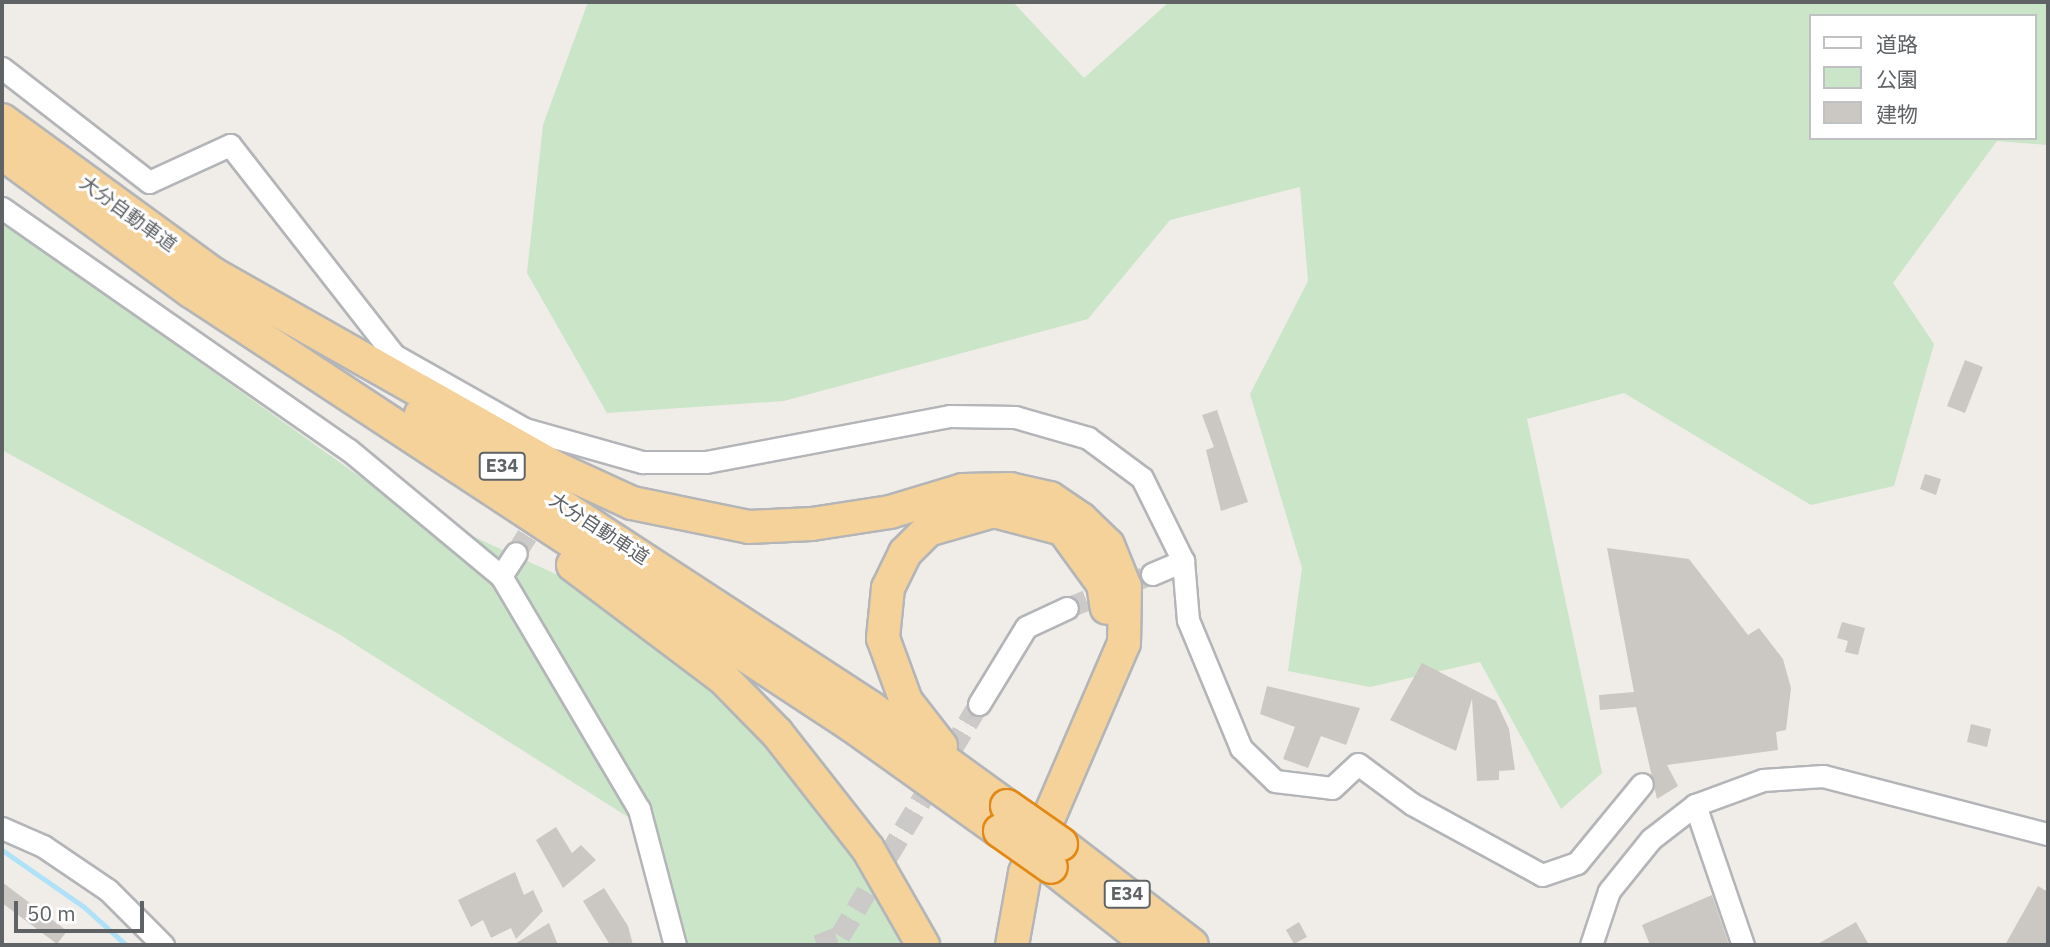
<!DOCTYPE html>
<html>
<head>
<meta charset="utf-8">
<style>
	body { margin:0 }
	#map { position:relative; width:2050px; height:947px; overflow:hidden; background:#f0ede8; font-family:"IBM Plex Sans","Noto Sans JP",sans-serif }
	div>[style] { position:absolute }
	.green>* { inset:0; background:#cae5c7 }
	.stream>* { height:5px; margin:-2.5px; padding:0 2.5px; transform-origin:2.5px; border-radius:2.5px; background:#afe1f8 }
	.building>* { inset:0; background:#cbc8c4 }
	.minor-tunnel>* { height:21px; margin-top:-10.5px; transform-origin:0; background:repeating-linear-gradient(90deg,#cccac8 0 21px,transparent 0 31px) }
	.roads { filter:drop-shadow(2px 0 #b3b5b8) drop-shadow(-2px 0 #b3b5b8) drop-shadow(0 2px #b3b5b8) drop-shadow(0 -2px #b3b5b8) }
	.minor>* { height:21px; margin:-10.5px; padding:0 10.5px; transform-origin:10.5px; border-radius:10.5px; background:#fff }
	.highway>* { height:32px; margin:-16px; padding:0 16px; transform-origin:16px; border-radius:16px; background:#f4d29a }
	.bridges { filter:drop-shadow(2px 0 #e38814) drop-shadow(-2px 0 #e38814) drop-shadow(0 2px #e38814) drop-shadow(0 -2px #e38814) }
	.highway-bridge>* { height:32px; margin:-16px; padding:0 16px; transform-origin:16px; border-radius:16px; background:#f4d29a }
	span { translate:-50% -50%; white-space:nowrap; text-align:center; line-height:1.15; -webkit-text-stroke:6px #fff; paint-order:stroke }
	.shield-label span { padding:2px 5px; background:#fff; border:2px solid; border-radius:5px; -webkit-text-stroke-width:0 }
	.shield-label { font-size:18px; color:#5f6366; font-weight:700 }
	.street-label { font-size:19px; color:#5f6366 }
	.frame { position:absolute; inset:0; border:4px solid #5f6366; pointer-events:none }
	.legend { position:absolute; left:1809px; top:14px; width:228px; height:126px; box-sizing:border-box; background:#fff; border:2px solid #bfc1c2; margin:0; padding:9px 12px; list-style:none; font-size:21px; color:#5f6366 }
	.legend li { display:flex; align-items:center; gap:14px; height:35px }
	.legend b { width:35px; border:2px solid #bfc1c2 }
	.scale { position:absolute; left:14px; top:901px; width:130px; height:32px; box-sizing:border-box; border:4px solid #5f6366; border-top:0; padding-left:9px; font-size:21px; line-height:24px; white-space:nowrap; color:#5f6366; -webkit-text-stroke:5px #fff; paint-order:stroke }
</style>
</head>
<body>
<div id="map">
	<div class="green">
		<i style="clip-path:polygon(evenodd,588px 2px,1013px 2px,1084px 78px,1169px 2px,2048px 2px,2048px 145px,1997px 141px,1893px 283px,1934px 344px,1894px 486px,1811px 505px,1624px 393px,1527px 419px,1602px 773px,1561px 809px,1480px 662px,1370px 687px,1288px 671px,1302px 568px,1250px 394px,1308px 281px,1300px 187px,1170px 220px,1088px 319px,784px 401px,607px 413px,527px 273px,543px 125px,588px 2px,1810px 16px,2034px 16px,2034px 138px,1810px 138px,1810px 16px)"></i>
		<i style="clip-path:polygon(2px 221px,391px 499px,595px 592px,702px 676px,855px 847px,908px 945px,688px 945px,658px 836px,337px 633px,2px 450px)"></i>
	</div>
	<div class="stream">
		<i style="left:2px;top:850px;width:100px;rotate:34.8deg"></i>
		<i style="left:84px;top:907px;width:57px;rotate:42.1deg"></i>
	</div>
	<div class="building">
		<i style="clip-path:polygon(1965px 360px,1983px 367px,1965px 413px,1947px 406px)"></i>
		<i style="clip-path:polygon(1217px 410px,1248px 502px,1221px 511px,1206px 450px,1214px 447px,1202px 415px)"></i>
		<i style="clip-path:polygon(1925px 474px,1941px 479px,1936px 495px,1920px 489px)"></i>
		<i style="clip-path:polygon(1607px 548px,1689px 559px,1748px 635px,1759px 628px,1783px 659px,1791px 688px,1786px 730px,1776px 732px,1778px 750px,1667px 765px,1678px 786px,1657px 799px,1636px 707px,1600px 710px,1599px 695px,1634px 692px)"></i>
		<i style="clip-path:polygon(1842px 622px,1865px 628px,1858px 655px,1845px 652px,1848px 641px,1837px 638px)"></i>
		<i style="clip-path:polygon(1422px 663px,1496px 701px,1509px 729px,1515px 770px,1499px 771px,1499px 780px,1477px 781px,1472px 699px,1456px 751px,1390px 720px)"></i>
		<i style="clip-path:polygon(1267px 686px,1360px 708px,1346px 745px,1321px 736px,1308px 768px,1283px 759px,1295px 727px,1260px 714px)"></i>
		<i style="clip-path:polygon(1971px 724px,1991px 729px,1987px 747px,1967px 742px)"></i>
		<i style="clip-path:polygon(556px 827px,572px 853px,581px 845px,596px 860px,563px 888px,536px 840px)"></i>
		<i style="clip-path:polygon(515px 872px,524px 895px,533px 890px,543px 911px,516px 939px,511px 928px,491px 938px,483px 920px,471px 927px,458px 900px)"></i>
		<i style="clip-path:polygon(2px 882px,67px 931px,57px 944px,2px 903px)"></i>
		<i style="clip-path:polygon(2038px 886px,2048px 892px,2048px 945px,2005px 945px)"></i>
		<i style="clip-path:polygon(604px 888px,628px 926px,633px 945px,610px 945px,583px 901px)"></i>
		<i style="clip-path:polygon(1712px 895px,1729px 945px,1650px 945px,1642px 925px)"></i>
		<i style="clip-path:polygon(1299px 922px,1307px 937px,1294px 944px,1286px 930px)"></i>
		<i style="clip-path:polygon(1856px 922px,1869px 945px,1816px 945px)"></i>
		<i style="clip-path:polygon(549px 923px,558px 945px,513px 945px)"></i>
	</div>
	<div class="minor-tunnel">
		<i style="left:516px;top:553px;width:51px;rotate:-57.9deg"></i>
		<i style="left:1067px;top:608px;width:92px;rotate:-21.8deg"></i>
		<i style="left:817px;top:945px;width:25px;rotate:-21deg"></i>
		<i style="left:840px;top:936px;width:270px;rotate:-59.1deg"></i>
	</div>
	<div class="roads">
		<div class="minor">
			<i style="left:2px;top:68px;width:186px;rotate:37.8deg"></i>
			<i style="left:149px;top:182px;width:89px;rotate:-24.6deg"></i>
			<i style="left:230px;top:145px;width:266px;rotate:52deg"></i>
			<i style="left:394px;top:355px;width:150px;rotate:29.5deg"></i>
			<i style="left:525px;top:429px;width:122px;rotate:15.8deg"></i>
			<i style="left:642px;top:462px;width:64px"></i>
			<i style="left:706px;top:462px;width:248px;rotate:-10.7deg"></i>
			<i style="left:950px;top:416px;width:65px;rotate:0.9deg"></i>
			<i style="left:1015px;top:417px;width:76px;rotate:16deg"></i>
			<i style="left:1088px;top:438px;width:67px;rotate:36.5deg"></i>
			<i style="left:1142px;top:478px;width:93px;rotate:63.7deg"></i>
			<i style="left:1183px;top:561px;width:59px;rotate:85.2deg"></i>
			<i style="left:1188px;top:620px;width:139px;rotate:67.5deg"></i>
			<i style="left:1241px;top:748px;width:47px;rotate:44.1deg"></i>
			<i style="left:1275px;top:781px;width:57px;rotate:7deg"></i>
			<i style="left:1332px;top:788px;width:35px;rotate:-43deg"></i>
			<i style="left:1358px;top:764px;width:67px;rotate:36.5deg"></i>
			<i style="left:1412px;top:804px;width:148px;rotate:28.6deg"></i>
			<i style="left:1542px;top:875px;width:37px;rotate:-19deg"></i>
			<i style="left:1577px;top:863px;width:102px;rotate:-50.6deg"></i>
			<i style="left:2px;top:208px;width:423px;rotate:34.9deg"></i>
			<i style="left:349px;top:450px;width:197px;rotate:39.7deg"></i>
			<i style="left:501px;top:576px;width:271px;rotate:59.4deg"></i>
			<i style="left:639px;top:809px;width:141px;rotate:75.2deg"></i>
			<i style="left:1152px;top:574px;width:34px;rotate:-23deg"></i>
			<i style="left:501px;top:576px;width:27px;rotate:-57deg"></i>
			<i style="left:979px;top:704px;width:90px;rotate:-58.6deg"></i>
			<i style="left:1026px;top:627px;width:45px;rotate:-24.9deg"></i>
			<i style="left:1695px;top:805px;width:148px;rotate:71.1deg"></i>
			<i style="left:2px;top:828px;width:45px;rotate:23.7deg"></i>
			<i style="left:43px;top:846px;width:78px;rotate:34.1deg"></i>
			<i style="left:108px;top:890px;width:78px;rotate:45deg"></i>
			<i style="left:1591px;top:945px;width:57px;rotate:-71.6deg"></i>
			<i style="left:1609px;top:891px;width:67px;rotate:-51.1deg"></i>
			<i style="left:1651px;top:839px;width:56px;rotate:-37.7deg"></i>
			<i style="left:1695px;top:805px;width:72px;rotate:-20.2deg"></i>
			<i style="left:1763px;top:780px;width:60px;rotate:-3.8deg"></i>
			<i style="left:1823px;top:776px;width:232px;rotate:14.5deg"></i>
		</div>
		<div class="highway">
			<i style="left:2px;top:120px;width:275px;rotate:36.1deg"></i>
			<i style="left:2px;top:153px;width:235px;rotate:36.2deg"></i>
			<i style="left:192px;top:292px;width:792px;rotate:33.31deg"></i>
			<i style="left:854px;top:727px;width:179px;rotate:35.5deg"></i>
			<i style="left:208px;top:271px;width:402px;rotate:29.5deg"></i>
			<i style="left:558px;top:469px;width:81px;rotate:24.7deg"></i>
			<i style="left:632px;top:503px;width:119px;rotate:11.6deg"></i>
			<i style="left:749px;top:527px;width:63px;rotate:-2.7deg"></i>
			<i style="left:812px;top:524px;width:79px;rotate:-8.7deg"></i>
			<i style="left:890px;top:512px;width:76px;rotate:-16.8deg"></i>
			<i style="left:963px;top:490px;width:47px;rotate:-1.2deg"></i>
			<i style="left:1010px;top:489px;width:41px;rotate:12.7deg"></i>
			<i style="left:1050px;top:498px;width:37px;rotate:34deg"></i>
			<i style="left:1081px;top:519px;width:37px;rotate:44deg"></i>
			<i style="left:1108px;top:545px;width:45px;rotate:68deg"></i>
			<i style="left:1125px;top:587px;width:56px;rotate:91deg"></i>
			<i style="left:1124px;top:643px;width:250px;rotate:113.3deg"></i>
			<i style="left:1025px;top:873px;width:73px;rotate:100.2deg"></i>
			<i style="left:421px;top:414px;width:536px;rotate:33.13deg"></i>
			<i style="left:870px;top:707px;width:169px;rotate:35.9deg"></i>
			<i style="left:573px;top:565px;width:188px;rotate:37deg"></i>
			<i style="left:723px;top:678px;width:77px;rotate:45.5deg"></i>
			<i style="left:777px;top:733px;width:147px;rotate:51.9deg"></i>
			<i style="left:868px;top:849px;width:111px;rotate:60.2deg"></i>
			<i style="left:941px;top:746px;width:57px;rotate:-127.9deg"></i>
			<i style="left:906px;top:701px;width:67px;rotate:-110.1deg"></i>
			<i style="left:883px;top:638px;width:50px;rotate:-84.3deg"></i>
			<i style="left:888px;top:588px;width:39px;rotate:-64deg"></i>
			<i style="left:905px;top:553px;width:33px;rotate:-45deg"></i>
			<i style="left:928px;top:530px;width:69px;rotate:-16.1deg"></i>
			<i style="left:994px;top:511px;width:71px;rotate:14.6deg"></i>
			<i style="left:1063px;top:529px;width:68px;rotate:54deg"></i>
			<i style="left:1103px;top:584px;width:24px;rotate:81deg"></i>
			<i style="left:1061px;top:844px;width:165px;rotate:37.6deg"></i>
			<i style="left:1051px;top:867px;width:126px;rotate:38.2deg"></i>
		</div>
	</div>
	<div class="bridges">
		<div class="highway-bridge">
			<i style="left:1007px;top:806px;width:66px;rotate:35.1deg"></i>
			<i style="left:1000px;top:831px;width:62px;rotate:35.2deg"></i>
		</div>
	</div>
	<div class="shield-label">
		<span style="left:502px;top:466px">E34</span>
		<span style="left:1127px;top:894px">E34</span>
	</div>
	<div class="street-label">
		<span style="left:128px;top:214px;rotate:36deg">大分自動車道</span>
		<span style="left:599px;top:529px;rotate:33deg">大分自動車道</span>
	</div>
	<div class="frame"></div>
	<ul class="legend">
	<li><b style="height:9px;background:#fff"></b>道路</li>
	<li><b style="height:19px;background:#cae5c7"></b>公園</li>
	<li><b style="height:19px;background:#cbc8c4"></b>建物</li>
	</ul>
	<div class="scale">50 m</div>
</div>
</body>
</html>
